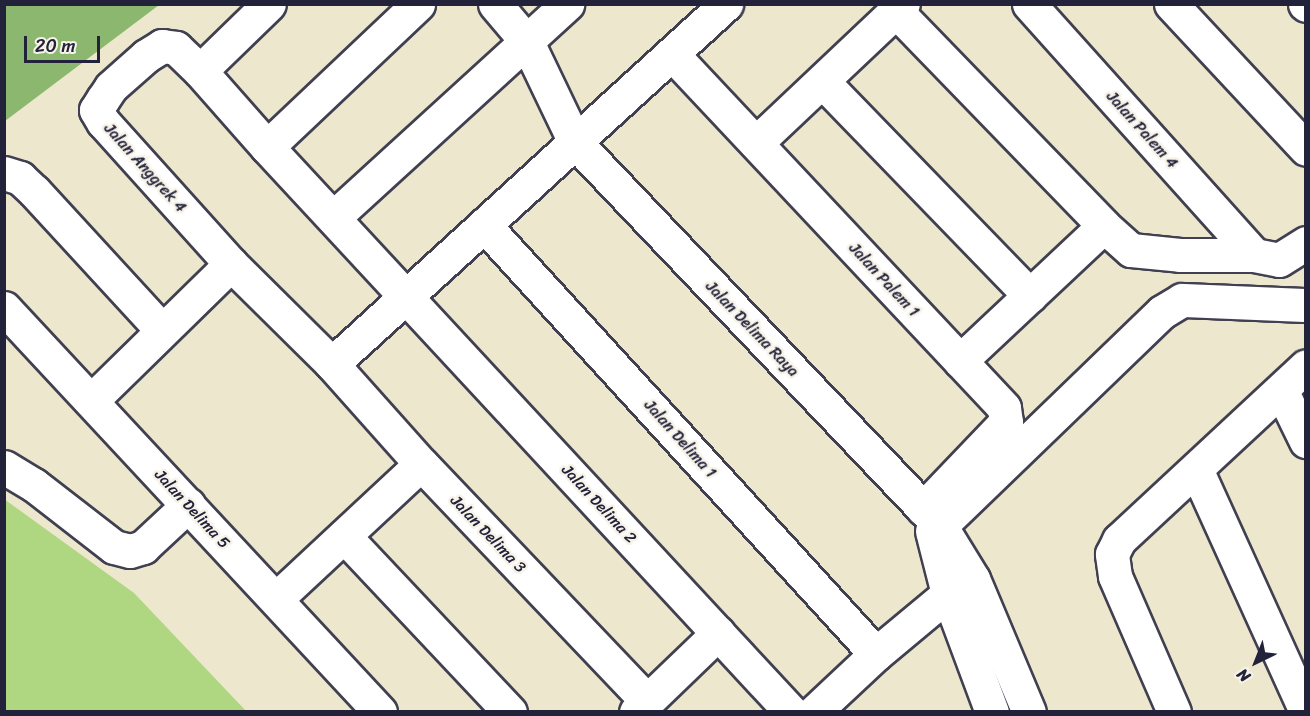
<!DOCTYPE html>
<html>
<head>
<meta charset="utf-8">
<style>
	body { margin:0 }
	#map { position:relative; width:1310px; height:716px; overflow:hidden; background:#ece7cd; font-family:Sriracha,sans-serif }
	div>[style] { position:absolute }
	.green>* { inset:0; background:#afd680 }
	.forest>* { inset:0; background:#8bb76e }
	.roads { filter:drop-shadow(2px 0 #404051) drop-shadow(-2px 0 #404051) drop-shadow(0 2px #404051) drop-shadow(0 -2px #404051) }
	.minor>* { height:33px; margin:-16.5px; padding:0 16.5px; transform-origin:16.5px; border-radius:16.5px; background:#fff }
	span { translate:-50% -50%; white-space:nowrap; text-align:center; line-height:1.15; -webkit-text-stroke:5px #f7f3e8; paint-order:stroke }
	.street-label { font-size:16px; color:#22223b }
	.frame { position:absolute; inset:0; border:6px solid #22223b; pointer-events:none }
	.north { position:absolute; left:1226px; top:632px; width:60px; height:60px; -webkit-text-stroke:4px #f7f3e8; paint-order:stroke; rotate:223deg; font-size:16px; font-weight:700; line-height:24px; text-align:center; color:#22223b }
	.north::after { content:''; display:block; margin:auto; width:21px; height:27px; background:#22223b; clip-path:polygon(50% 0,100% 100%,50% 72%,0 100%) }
	.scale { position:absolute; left:24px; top:36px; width:76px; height:27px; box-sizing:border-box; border:3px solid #22223b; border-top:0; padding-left:8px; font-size:18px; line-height:21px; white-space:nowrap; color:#22223b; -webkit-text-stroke:4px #f7f3e8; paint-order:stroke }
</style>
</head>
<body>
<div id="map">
	<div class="green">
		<i style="clip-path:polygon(4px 499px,134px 593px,246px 711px,5px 711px)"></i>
	</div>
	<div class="forest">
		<i style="clip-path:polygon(5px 4px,159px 4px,159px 5px,5px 121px)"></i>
	</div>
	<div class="roads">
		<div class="minor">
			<i style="left:495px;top:4px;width:50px;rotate:49.9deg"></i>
			<i style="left:527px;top:42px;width:111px;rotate:64.4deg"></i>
			<i style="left:575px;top:142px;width:531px;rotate:46.45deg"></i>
			<i style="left:941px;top:527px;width:61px;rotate:58.4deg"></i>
			<i style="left:973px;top:579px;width:144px;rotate:67.2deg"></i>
			<i style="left:1029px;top:4px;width:337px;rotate:48.1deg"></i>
			<i style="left:1171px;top:4px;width:198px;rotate:47deg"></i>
			<i style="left:1305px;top:4px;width:1px;rotate:45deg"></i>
			<i style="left:896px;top:11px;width:299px;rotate:45.9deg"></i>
			<i style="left:1104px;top:226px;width:36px;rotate:42deg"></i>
			<i style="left:1131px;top:250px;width:49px;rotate:5.8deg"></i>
			<i style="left:1180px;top:255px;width:74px"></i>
			<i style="left:1254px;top:255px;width:25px;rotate:11deg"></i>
			<i style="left:1279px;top:260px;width:32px;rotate:-32deg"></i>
			<i style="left:672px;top:54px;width:485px;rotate:46.8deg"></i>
			<i style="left:1004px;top:408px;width:14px;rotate:82deg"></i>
			<i style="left:1006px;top:422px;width:120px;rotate:133.7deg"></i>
			<i style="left:200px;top:71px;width:96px;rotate:-44.2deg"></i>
			<i style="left:822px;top:81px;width:299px;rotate:45.9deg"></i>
			<i style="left:756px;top:143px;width:202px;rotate:-43.4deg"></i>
			<i style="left:267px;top:147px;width:208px;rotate:-43.4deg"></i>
			<i style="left:4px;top:173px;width:17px;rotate:17deg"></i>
			<i style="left:20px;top:178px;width:19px;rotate:43deg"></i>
			<i style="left:34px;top:191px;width:189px;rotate:47.4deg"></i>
			<i style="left:334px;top:217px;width:316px;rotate:-42.4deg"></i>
			<i style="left:484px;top:225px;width:581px;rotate:47.58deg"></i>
			<i style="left:4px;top:308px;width:552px;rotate:47.06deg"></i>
			<i style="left:960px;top:361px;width:197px;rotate:-43.2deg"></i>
			<i style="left:332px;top:364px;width:534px;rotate:-42.42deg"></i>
			<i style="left:1281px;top:390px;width:57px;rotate:63.9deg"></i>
			<i style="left:91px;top:401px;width:196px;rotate:-44.4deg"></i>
			<i style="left:4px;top:467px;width:35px;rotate:31deg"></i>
			<i style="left:34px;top:485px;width:101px;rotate:37.8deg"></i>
			<i style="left:114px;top:547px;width:16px;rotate:14deg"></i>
			<i style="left:130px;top:551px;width:14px;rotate:-17deg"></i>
			<i style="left:143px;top:547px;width:62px;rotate:-43deg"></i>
			<i style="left:1196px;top:469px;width:266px;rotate:65.6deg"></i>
			<i style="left:932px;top:531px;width:65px;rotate:75.7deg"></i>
			<i style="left:948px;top:594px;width:126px;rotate:69.6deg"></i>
			<i style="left:933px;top:533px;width:318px;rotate:-44deg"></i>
			<i style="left:1162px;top:312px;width:23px;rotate:-31deg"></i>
			<i style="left:1182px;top:300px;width:124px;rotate:2.3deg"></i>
			<i style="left:344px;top:536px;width:242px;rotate:46.7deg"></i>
			<i style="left:276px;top:599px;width:198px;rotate:-43deg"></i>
			<i style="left:647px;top:701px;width:327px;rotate:-133.6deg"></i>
			<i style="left:421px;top:464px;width:134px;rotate:-131.7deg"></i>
			<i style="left:332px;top:364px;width:142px;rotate:-135.3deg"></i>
			<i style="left:231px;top:264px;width:191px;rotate:-132deg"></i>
			<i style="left:103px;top:122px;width:14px;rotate:-120deg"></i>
			<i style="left:96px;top:110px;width:13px;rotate:-58deg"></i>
			<i style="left:103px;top:99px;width:14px;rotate:-56deg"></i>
			<i style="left:111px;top:87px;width:47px;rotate:-41.5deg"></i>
			<i style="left:146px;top:56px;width:19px;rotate:-32deg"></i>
			<i style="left:162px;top:46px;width:14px;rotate:8deg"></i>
			<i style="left:176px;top:48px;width:33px;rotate:44deg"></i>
			<i style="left:200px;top:71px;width:101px;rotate:48.6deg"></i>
			<i style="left:267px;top:147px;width:771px;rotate:47.16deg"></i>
			<i style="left:636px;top:712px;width:114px;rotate:-43.9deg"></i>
			<i style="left:814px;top:712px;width:85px;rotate:-43.1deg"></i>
			<i style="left:876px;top:654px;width:94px;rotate:-39.8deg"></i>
			<i style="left:1174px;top:712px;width:148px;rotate:-113.5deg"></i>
			<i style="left:1115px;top:576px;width:22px;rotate:-98deg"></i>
			<i style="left:1112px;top:554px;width:16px;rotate:-63deg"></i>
			<i style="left:1119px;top:540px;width:255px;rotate:-42.9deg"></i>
		</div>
	</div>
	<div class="street-label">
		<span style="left:1142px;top:130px;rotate:48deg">Jalan Palem 4</span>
		<span style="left:145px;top:168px;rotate:48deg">Jalan Anggrek 4</span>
		<span style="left:884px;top:280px;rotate:47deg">Jalan Palem 1</span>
		<span style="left:752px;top:329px;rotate:46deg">Jalan Delima Raya</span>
		<span style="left:680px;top:439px;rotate:48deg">Jalan Delima 1</span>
		<span style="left:599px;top:504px;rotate:47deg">Jalan Delima 2</span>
		<span style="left:192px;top:509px;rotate:47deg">Jalan Delima 5</span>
		<span style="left:488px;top:534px;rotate:46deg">Jalan Delima 3</span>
	</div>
	<div class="frame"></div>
	<div class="north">N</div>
	<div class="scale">20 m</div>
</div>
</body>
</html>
